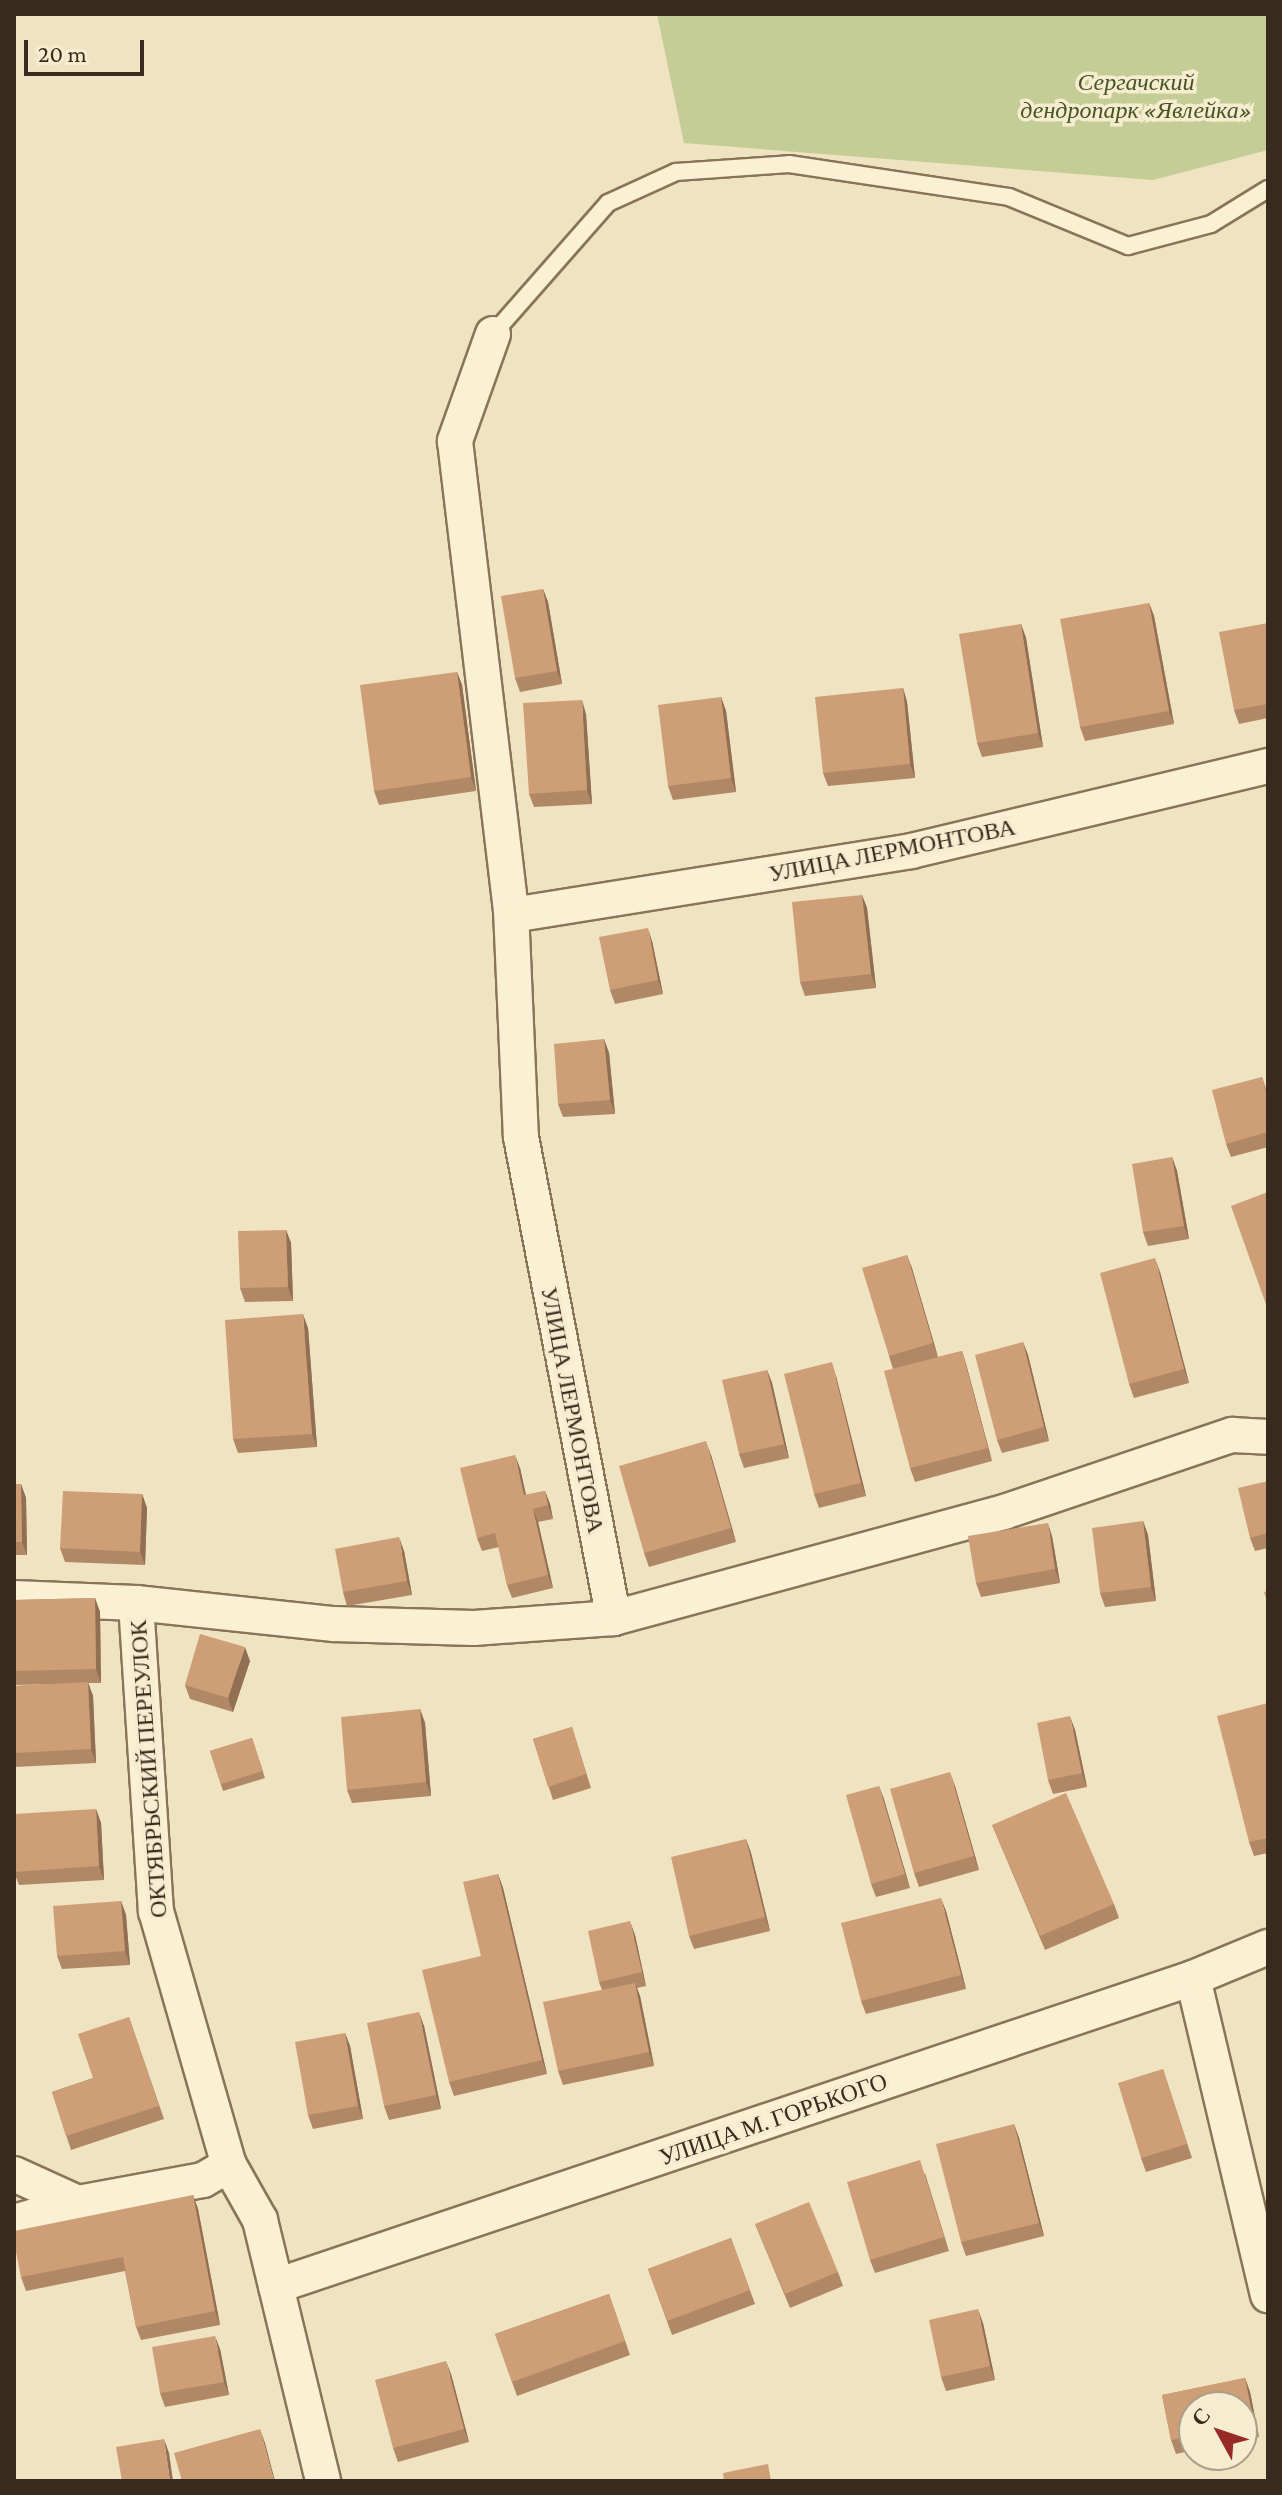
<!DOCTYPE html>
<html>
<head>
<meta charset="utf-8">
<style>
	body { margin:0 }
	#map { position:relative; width:1282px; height:2495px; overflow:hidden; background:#efe3c1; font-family:"Crimson Pro",serif }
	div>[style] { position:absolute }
	.green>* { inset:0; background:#c4cd95 }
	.roads { filter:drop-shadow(2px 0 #897458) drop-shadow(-2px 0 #897458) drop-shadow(0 2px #897458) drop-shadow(0 -2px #897458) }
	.lane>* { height:16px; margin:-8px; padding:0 8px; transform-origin:8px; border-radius:8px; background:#faf0d4 }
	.street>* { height:34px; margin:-17px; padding:0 17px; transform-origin:17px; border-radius:17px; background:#faf0d4 }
	.wall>* { inset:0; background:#b18865 }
	.shaded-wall>* { inset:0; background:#906f53 }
	.building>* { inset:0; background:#ce9e76 }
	span { translate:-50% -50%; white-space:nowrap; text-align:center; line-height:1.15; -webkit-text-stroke:7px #f6edd1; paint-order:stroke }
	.park-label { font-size:24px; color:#465523; font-style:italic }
	.street-label { font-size:24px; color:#382b1d }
	.frame { position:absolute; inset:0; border:16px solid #382b1d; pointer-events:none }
	.north { position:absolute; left:1178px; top:2391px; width:80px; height:80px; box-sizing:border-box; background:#f6edd1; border:2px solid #aa9f89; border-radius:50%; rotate:310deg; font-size:22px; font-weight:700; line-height:32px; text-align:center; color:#382b1d }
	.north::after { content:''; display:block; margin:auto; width:28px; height:36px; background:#992b27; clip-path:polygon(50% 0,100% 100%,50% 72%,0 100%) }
	.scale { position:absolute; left:24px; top:40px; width:120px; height:36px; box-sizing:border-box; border:4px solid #382b1d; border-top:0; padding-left:10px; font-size:24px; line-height:28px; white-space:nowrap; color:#382b1d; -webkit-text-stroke:6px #f6edd1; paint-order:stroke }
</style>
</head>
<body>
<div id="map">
	<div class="green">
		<i style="clip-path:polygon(657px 14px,1268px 14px,1268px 150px,1153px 180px,684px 143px)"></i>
	</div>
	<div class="roads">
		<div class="lane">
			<i style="left:493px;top:334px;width:174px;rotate:-48.7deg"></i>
			<i style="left:608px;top:203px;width:75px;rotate:-24.5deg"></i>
			<i style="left:676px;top:172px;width:113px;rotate:-4deg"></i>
			<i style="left:789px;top:164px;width:222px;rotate:8.5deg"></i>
			<i style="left:1009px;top:197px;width:129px;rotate:22.4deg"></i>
			<i style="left:1128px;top:246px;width:86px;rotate:-14.8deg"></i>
			<i style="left:1211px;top:224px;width:67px;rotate:-31.6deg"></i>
		</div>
		<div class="street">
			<i style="left:493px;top:334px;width:114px;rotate:109.6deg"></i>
			<i style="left:455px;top:441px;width:472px;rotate:83.2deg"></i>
			<i style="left:511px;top:910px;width:227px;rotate:87.5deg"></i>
			<i style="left:521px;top:1137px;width:490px;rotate:79.1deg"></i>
			<i style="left:512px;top:915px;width:404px;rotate:-9.1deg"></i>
			<i style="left:911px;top:851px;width:367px;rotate:-13.4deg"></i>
			<i style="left:14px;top:1598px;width:122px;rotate:2.3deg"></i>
			<i style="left:136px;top:1603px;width:199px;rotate:6.1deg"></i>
			<i style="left:334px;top:1624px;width:140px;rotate:1.6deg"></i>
			<i style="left:474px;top:1628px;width:140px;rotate:-4.1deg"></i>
			<i style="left:614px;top:1618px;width:404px;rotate:-15.2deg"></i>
			<i style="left:1004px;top:1512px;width:241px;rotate:-18.7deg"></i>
			<i style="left:1232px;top:1435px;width:36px;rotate:3deg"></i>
			<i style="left:136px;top:1603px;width:309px;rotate:86.3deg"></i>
			<i style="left:156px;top:1911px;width:264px;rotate:74deg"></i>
			<i style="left:229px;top:2165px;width:63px;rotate:60.6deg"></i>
			<i style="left:260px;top:2220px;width:268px;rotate:76.4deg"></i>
			<i style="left:1193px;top:1978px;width:326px;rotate:76.7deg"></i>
			<i style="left:14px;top:2174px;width:70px;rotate:24.4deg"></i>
			<i style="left:78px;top:2203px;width:127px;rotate:-10.4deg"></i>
			<i style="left:203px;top:2180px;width:30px;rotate:-30deg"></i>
			<i style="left:14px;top:2222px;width:67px;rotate:-16.5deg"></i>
			<i style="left:276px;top:2286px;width:967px;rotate:-18.57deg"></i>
			<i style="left:1193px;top:1978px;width:81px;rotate:-22.5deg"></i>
		</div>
	</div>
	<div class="wall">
		<i style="clip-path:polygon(543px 589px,548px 602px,562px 684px,520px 692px,515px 678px)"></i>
		<i style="clip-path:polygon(1149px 603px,1154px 616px,1174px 724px,1085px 741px,1080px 727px)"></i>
		<i style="clip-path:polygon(1268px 623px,1268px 718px,1239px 724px,1234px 710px)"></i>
		<i style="clip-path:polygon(1021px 624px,1026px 638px,1043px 747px,982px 757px,977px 743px)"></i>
		<i style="clip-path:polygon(457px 672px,462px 685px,476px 791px,379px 805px,374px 791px)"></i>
		<i style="clip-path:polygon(903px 688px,907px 702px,915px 778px,828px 786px,823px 773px)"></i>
		<i style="clip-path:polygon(721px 697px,726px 711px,736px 792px,673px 800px,668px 786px)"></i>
		<i style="clip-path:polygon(586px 714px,592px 804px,534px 807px,529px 794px)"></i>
		<i style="clip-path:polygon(862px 895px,867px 908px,876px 988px,805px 996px,800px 982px)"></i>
		<i style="clip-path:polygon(652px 941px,663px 994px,615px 1004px,610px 990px)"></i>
		<i style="clip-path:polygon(604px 1039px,609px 1053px,615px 1114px,563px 1117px,558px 1104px)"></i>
		<i style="clip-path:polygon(1262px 1077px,1268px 1094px,1268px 1147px,1231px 1157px,1226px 1144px)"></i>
		<i style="clip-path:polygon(1172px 1157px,1177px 1171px,1189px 1239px,1148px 1246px,1143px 1232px)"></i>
		<i style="clip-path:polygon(286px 1230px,291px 1243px,293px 1301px,245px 1302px,240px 1288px)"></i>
		<i style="clip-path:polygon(907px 1255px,938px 1357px,962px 1351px,966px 1364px,992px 1461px,915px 1482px,910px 1468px,893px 1369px,889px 1356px)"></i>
		<i style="clip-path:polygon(1160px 1272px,1189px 1383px,1134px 1398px,1129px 1384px)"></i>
		<i style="clip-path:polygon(308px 1328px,317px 1447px,238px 1453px,233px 1439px)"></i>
		<i style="clip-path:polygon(1023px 1342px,1028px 1355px,1049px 1441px,1002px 1453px,997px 1440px)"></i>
		<i style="clip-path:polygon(767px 1370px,772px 1383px,789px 1458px,744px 1468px,739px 1454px)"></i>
		<i style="clip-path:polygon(836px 1376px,866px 1496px,819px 1508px,814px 1494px)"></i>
		<i style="clip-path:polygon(711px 1455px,736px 1542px,649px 1567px,644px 1553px)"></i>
		<i style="clip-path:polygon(520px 1468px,526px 1495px,545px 1491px,550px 1504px,553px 1519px,538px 1522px,553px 1588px,512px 1598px,507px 1585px,499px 1547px,482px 1551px,477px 1538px)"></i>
		<i style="clip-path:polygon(1268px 1481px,1268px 1548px,1255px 1551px,1250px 1538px)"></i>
		<i style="clip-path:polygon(14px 1484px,21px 1484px,26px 1498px,27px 1555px,14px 1555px)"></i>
		<i style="clip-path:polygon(142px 1494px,147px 1508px,145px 1565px,65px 1562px,60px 1548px)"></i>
		<i style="clip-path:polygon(1143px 1521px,1148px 1535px,1156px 1601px,1105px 1607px,1100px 1593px)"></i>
		<i style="clip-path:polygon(1052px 1536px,1060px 1583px,981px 1597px,976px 1583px)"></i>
		<i style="clip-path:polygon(404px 1551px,412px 1595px,347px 1606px,343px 1592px)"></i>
		<i style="clip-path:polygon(95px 1598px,100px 1612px,101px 1683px,88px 1683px,93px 1696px,96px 1763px,14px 1767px,14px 1686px,66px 1684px,14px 1685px,14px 1600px)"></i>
		<i style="clip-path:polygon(250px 1661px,233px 1712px,190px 1699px,185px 1685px)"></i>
		<i style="clip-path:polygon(1268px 1703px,1268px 1853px,1254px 1856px,1249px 1842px)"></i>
		<i style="clip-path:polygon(420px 1709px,425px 1723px,431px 1796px,352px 1803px,347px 1790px)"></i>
		<i style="clip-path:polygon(572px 1727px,591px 1788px,553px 1800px,533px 1739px)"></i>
		<i style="clip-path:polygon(1075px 1730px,1087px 1787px,1053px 1794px,1048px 1780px)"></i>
		<i style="clip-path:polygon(252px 1738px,265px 1778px,223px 1791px,210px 1751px)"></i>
		<i style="clip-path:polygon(879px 1786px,910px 1888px,876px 1897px,871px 1884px)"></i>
		<i style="clip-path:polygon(955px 1786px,979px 1870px,919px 1887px,914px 1873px)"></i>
		<i style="clip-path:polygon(96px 1809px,101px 1823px,104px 1880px,19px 1885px,14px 1872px)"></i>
		<i style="clip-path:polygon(992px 1825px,1114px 1904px,1119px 1918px,1045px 1950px)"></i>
		<i style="clip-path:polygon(746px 1839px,751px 1853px,770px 1931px,694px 1949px,689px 1936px)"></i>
		<i style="clip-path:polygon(498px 1874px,503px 1888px,547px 2074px,454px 2096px,449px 2082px,481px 1956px)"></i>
		<i style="clip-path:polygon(121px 1901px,126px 1915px,130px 1965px,62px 1969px,57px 1956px)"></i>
		<i style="clip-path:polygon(946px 1911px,966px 1989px,866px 2014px,861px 2001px)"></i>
		<i style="clip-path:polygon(635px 1935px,646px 1986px,637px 1988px,640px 1996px,654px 2066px,563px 2085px,558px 2071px,602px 1990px,599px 1982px)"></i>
		<i style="clip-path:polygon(129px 2017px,164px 2119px,71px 2150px,52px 2092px,93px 2078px)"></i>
		<i style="clip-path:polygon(424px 2026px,441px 2109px,389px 2120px,384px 2106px)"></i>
		<i style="clip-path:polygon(345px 2033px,350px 2046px,363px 2119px,313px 2129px,308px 2115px)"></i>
		<i style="clip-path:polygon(1163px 2069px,1192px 2158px,1146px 2172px,1141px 2158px)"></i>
		<i style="clip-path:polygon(1014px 2124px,1019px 2138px,1044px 2236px,966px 2256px,961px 2242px)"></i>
		<i style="clip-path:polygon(925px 2173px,949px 2251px,875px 2273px,870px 2260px)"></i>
		<i style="clip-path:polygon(193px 2195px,198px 2209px,220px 2325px,141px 2340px,136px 2327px,125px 2271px,26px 2291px,21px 2277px)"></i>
		<i style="clip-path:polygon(755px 2224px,838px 2272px,843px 2286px,790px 2308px)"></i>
		<i style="clip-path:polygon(731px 2238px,755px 2304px,672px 2335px,648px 2269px)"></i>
		<i style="clip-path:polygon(609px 2294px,630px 2355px,517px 2396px,495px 2334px)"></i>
		<i style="clip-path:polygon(983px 2323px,995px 2380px,946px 2391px,941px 2377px)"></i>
		<i style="clip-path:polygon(220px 2349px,229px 2395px,165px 2407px,160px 2393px)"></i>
		<i style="clip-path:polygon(451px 2374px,469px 2442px,398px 2462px,393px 2448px)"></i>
		<i style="clip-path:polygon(1245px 2378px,1250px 2392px,1259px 2437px,1242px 2440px,1242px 2407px,1194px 2407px,1194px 2450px,1176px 2454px,1171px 2440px,1162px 2395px)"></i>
	</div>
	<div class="shaded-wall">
		<i style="clip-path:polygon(543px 589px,548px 602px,562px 684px,557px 671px)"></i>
		<i style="clip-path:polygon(1149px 603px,1154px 616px,1174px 724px,1169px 711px)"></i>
		<i style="clip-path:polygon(1021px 624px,1026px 638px,1043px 747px,1038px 733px)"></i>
		<i style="clip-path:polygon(457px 672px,462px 685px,476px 791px,471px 777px)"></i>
		<i style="clip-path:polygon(903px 688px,907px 702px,915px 778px,910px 764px)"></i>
		<i style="clip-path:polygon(721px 697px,726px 711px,736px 792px,731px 778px)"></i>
		<i style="clip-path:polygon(582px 700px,586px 714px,592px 804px,587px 790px)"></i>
		<i style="clip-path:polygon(862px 895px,867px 908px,876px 988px,871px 974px)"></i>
		<i style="clip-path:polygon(648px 928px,652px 941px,663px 994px,658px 980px)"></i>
		<i style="clip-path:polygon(604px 1039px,609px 1053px,615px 1114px,610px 1100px)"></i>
		<i style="clip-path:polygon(1172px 1157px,1177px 1171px,1189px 1239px,1184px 1226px)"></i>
		<i style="clip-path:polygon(286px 1230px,291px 1243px,293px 1301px,288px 1287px)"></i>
		<i style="clip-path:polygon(907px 1255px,912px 1268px,938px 1357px,933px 1343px)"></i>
		<i style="clip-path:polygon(1155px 1258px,1160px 1272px,1189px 1383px,1184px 1369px)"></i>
		<i style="clip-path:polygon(303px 1314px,308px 1328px,317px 1447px,312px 1434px)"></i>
		<i style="clip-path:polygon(1023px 1342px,1028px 1355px,1049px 1441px,1044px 1427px)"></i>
		<i style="clip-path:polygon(962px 1351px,966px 1364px,992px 1461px,988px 1448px)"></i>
		<i style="clip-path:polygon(832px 1362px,836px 1376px,866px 1496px,861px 1483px)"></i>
		<i style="clip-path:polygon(767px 1370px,772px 1383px,789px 1458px,784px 1444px)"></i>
		<i style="clip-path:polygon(706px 1441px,711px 1455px,736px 1542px,731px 1528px)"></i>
		<i style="clip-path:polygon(515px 1455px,520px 1468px,529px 1509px,524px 1495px)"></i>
		<i style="clip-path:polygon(21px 1484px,26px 1498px,27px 1555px,22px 1542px)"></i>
		<i style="clip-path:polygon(545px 1491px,550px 1504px,553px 1519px,548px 1505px)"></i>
		<i style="clip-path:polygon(142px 1494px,147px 1508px,145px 1565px,140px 1552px)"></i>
		<i style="clip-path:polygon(533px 1509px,538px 1522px,553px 1588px,548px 1575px)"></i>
		<i style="clip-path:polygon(1143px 1521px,1148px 1535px,1156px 1601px,1151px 1587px)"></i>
		<i style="clip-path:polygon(1048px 1523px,1052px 1536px,1060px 1583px,1055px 1569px)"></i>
		<i style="clip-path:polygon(399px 1537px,404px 1551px,412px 1595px,407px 1581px)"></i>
		<i style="clip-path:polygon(95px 1598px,100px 1612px,101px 1683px,96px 1669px)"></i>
		<i style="clip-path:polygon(245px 1647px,250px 1661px,233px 1712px,228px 1698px)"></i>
		<i style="clip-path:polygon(88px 1682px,93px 1696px,96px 1763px,91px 1749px)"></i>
		<i style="clip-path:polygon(420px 1709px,425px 1723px,431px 1796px,426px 1782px)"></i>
		<i style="clip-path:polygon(1070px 1716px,1075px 1730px,1087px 1787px,1082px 1773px)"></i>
		<i style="clip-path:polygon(950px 1772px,955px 1786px,979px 1870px,974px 1856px)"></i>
		<i style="clip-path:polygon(879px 1786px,884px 1799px,910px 1888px,905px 1874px)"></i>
		<i style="clip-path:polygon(96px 1809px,101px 1823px,104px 1880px,99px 1866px)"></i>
		<i style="clip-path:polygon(746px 1839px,751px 1853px,770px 1931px,765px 1917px)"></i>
		<i style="clip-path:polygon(498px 1874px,503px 1888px,547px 2074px,542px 2060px)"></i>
		<i style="clip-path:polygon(941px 1898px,946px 1911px,966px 1989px,961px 1975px)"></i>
		<i style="clip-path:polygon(121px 1901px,126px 1915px,130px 1965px,125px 1951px)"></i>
		<i style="clip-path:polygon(630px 1921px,635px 1935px,646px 1986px,642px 1972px)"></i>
		<i style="clip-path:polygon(635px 1983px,640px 1996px,654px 2066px,649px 2052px)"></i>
		<i style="clip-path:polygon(419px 2012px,424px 2026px,441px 2109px,436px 2095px)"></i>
		<i style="clip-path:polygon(345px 2033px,350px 2046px,363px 2119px,358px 2106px)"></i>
		<i style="clip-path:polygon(1014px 2124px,1019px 2138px,1044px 2236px,1039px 2223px)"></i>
		<i style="clip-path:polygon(193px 2195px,198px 2209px,220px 2325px,215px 2311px)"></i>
		<i style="clip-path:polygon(978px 2309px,983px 2323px,995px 2380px,990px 2366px)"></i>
		<i style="clip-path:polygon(215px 2336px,220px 2349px,229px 2395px,224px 2382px)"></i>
		<i style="clip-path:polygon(446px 2361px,451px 2374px,469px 2442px,464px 2429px)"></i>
		<i style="clip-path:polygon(1245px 2378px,1250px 2392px,1259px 2437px,1254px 2423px)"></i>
		<i style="clip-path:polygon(260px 2429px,265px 2443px,275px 2481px,274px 2481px)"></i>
		<i style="clip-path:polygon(164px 2439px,169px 2453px,173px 2481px,170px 2481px)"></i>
	</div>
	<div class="building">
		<i style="clip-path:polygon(543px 589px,557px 671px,515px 678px,501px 596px)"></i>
		<i style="clip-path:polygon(1149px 603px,1169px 711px,1080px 727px,1060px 619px)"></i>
		<i style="clip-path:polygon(1268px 623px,1268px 704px,1234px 710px,1219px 632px)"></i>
		<i style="clip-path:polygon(1021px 624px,1038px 733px,977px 743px,959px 634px)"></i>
		<i style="clip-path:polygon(457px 672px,471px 777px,374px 791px,360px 685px)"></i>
		<i style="clip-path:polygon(903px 688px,910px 764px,823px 773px,815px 697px)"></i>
		<i style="clip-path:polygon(721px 697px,731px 778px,668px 786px,658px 705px)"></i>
		<i style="clip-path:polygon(582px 700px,587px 790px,529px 794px,523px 703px)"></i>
		<i style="clip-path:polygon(862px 895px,871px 974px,800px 982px,792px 902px)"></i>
		<i style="clip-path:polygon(648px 928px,658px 980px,610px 990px,599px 937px)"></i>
		<i style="clip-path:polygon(604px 1039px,610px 1100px,558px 1104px,554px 1044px)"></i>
		<i style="clip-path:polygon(1262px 1077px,1268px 1099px,1268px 1132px,1226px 1144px,1212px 1090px)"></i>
		<i style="clip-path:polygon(1172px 1157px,1184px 1226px,1143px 1232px,1132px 1164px)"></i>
		<i style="clip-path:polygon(1268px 1192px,1268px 1310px,1231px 1206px)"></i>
		<i style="clip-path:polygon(286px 1230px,288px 1287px,240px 1288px,238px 1231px)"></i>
		<i style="clip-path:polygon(907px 1255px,933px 1343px,889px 1356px,862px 1268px)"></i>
		<i style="clip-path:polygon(1155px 1258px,1184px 1369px,1129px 1384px,1100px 1273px)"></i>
		<i style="clip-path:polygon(303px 1314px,312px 1434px,233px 1439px,225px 1320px)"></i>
		<i style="clip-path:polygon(1023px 1342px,1044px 1427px,997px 1440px,975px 1355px)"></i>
		<i style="clip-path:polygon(962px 1351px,988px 1448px,910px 1468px,884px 1371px)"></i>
		<i style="clip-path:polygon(832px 1362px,861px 1483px,814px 1494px,784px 1374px)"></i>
		<i style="clip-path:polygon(767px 1370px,784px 1444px,739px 1454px,722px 1380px)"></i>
		<i style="clip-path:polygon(706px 1441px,731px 1528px,644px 1553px,619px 1466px)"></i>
		<i style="clip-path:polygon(515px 1455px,524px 1495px,545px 1491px,548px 1505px,533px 1509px,548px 1575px,507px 1585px,495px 1533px,477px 1538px,460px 1468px)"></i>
		<i style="clip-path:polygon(1268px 1481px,1268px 1533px,1250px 1538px,1238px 1488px)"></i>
		<i style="clip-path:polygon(14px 1484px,21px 1484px,22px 1542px,14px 1542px)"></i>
		<i style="clip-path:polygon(63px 1491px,142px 1494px,140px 1552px,60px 1548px)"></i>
		<i style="clip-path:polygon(1143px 1521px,1151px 1587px,1100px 1593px,1092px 1528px)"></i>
		<i style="clip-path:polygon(1048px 1523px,1055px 1569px,976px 1583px,968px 1536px)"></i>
		<i style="clip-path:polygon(399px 1537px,407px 1581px,343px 1592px,335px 1549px)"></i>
		<i style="clip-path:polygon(1268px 1591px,1268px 1604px,1264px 1592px)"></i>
		<i style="clip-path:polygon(95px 1598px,96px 1669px,14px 1671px,14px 1600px)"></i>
		<i style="clip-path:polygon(200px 1634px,245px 1647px,228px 1698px,185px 1685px)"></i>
		<i style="clip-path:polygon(88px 1682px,91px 1749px,14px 1753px,14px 1686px)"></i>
		<i style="clip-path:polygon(1268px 1703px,1268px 1838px,1249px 1842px,1217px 1716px)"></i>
		<i style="clip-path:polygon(420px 1709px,426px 1782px,347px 1790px,341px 1717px)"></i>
		<i style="clip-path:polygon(1070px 1716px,1082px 1773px,1048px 1780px,1037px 1723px)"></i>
		<i style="clip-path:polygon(572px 1727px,586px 1774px,548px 1787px,533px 1739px)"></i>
		<i style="clip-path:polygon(252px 1738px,263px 1771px,221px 1784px,210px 1751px)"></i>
		<i style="clip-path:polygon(950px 1772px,974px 1856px,914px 1873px,890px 1789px)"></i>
		<i style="clip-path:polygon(879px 1786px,905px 1874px,871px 1884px,846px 1795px)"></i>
		<i style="clip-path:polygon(1066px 1793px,1114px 1904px,1040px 1936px,992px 1825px)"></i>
		<i style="clip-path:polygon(96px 1809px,99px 1866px,14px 1872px,14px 1814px)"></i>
		<i style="clip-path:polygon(746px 1839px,765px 1917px,689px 1936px,671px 1857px)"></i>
		<i style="clip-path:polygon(498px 1874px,542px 2060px,449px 2082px,422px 1970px,481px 1956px,463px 1882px)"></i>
		<i style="clip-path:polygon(941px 1898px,961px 1975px,861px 2001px,841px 1923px)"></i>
		<i style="clip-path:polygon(121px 1901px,125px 1951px,57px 1956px,53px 1906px)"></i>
		<i style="clip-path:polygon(630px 1921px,642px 1972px,599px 1982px,588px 1931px)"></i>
		<i style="clip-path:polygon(635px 1983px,649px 2052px,558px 2071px,543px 2002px)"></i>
		<i style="clip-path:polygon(419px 2012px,436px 2095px,384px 2106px,367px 2023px)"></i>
		<i style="clip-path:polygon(129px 2017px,159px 2106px,66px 2136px,52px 2092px,93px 2078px,78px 2034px)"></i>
		<i style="clip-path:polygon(345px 2033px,358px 2106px,308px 2115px,295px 2042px)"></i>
		<i style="clip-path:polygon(1163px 2069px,1187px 2144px,1141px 2158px,1118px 2083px)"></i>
		<i style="clip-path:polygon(1014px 2124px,1039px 2223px,961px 2242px,936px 2144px)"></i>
		<i style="clip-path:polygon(920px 2160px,944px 2237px,870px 2260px,847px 2182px)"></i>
		<i style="clip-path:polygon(193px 2195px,215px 2311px,136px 2327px,123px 2257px,21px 2277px,14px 2242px,14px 2231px)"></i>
		<i style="clip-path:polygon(809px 2202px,838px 2272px,785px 2294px,755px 2224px)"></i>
		<i style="clip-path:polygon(731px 2238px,750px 2290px,667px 2321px,648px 2269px)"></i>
		<i style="clip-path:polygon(609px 2294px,625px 2341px,512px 2382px,495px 2334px)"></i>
		<i style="clip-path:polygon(978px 2309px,990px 2366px,941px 2377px,929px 2320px)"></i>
		<i style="clip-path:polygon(215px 2336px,224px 2382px,160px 2393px,152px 2347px)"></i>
		<i style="clip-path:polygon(446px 2361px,464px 2429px,393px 2448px,375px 2380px)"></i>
		<i style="clip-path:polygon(1245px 2378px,1254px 2423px,1242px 2426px,1242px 2407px,1194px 2407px,1194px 2435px,1171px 2440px,1162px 2395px)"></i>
		<i style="clip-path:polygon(260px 2429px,274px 2481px,182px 2481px,174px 2453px)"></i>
		<i style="clip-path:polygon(164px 2439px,170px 2481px,122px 2481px,116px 2447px)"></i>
		<i style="clip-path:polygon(768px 2464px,771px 2481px,724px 2481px,723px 2473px)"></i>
	</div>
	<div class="park-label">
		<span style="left:1136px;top:96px">Сергачский<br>дендропарк «Явлейка»</span>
	</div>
	<div class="street-label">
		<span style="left:892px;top:850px;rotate:-11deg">УЛИЦА ЛЕРМОНТОВА</span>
		<span style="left:573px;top:1410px;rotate:79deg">УЛИЦА ЛЕРМОНТОВА</span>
		<span style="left:148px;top:1769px;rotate:-94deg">ОКТЯБРЬСКИЙ ПЕРЕУЛОК</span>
		<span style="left:773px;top:2119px;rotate:-19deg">УЛИЦА М. ГОРЬКОГО</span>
	</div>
	<div class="frame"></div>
	<div class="north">С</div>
	<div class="scale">20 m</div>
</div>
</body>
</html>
